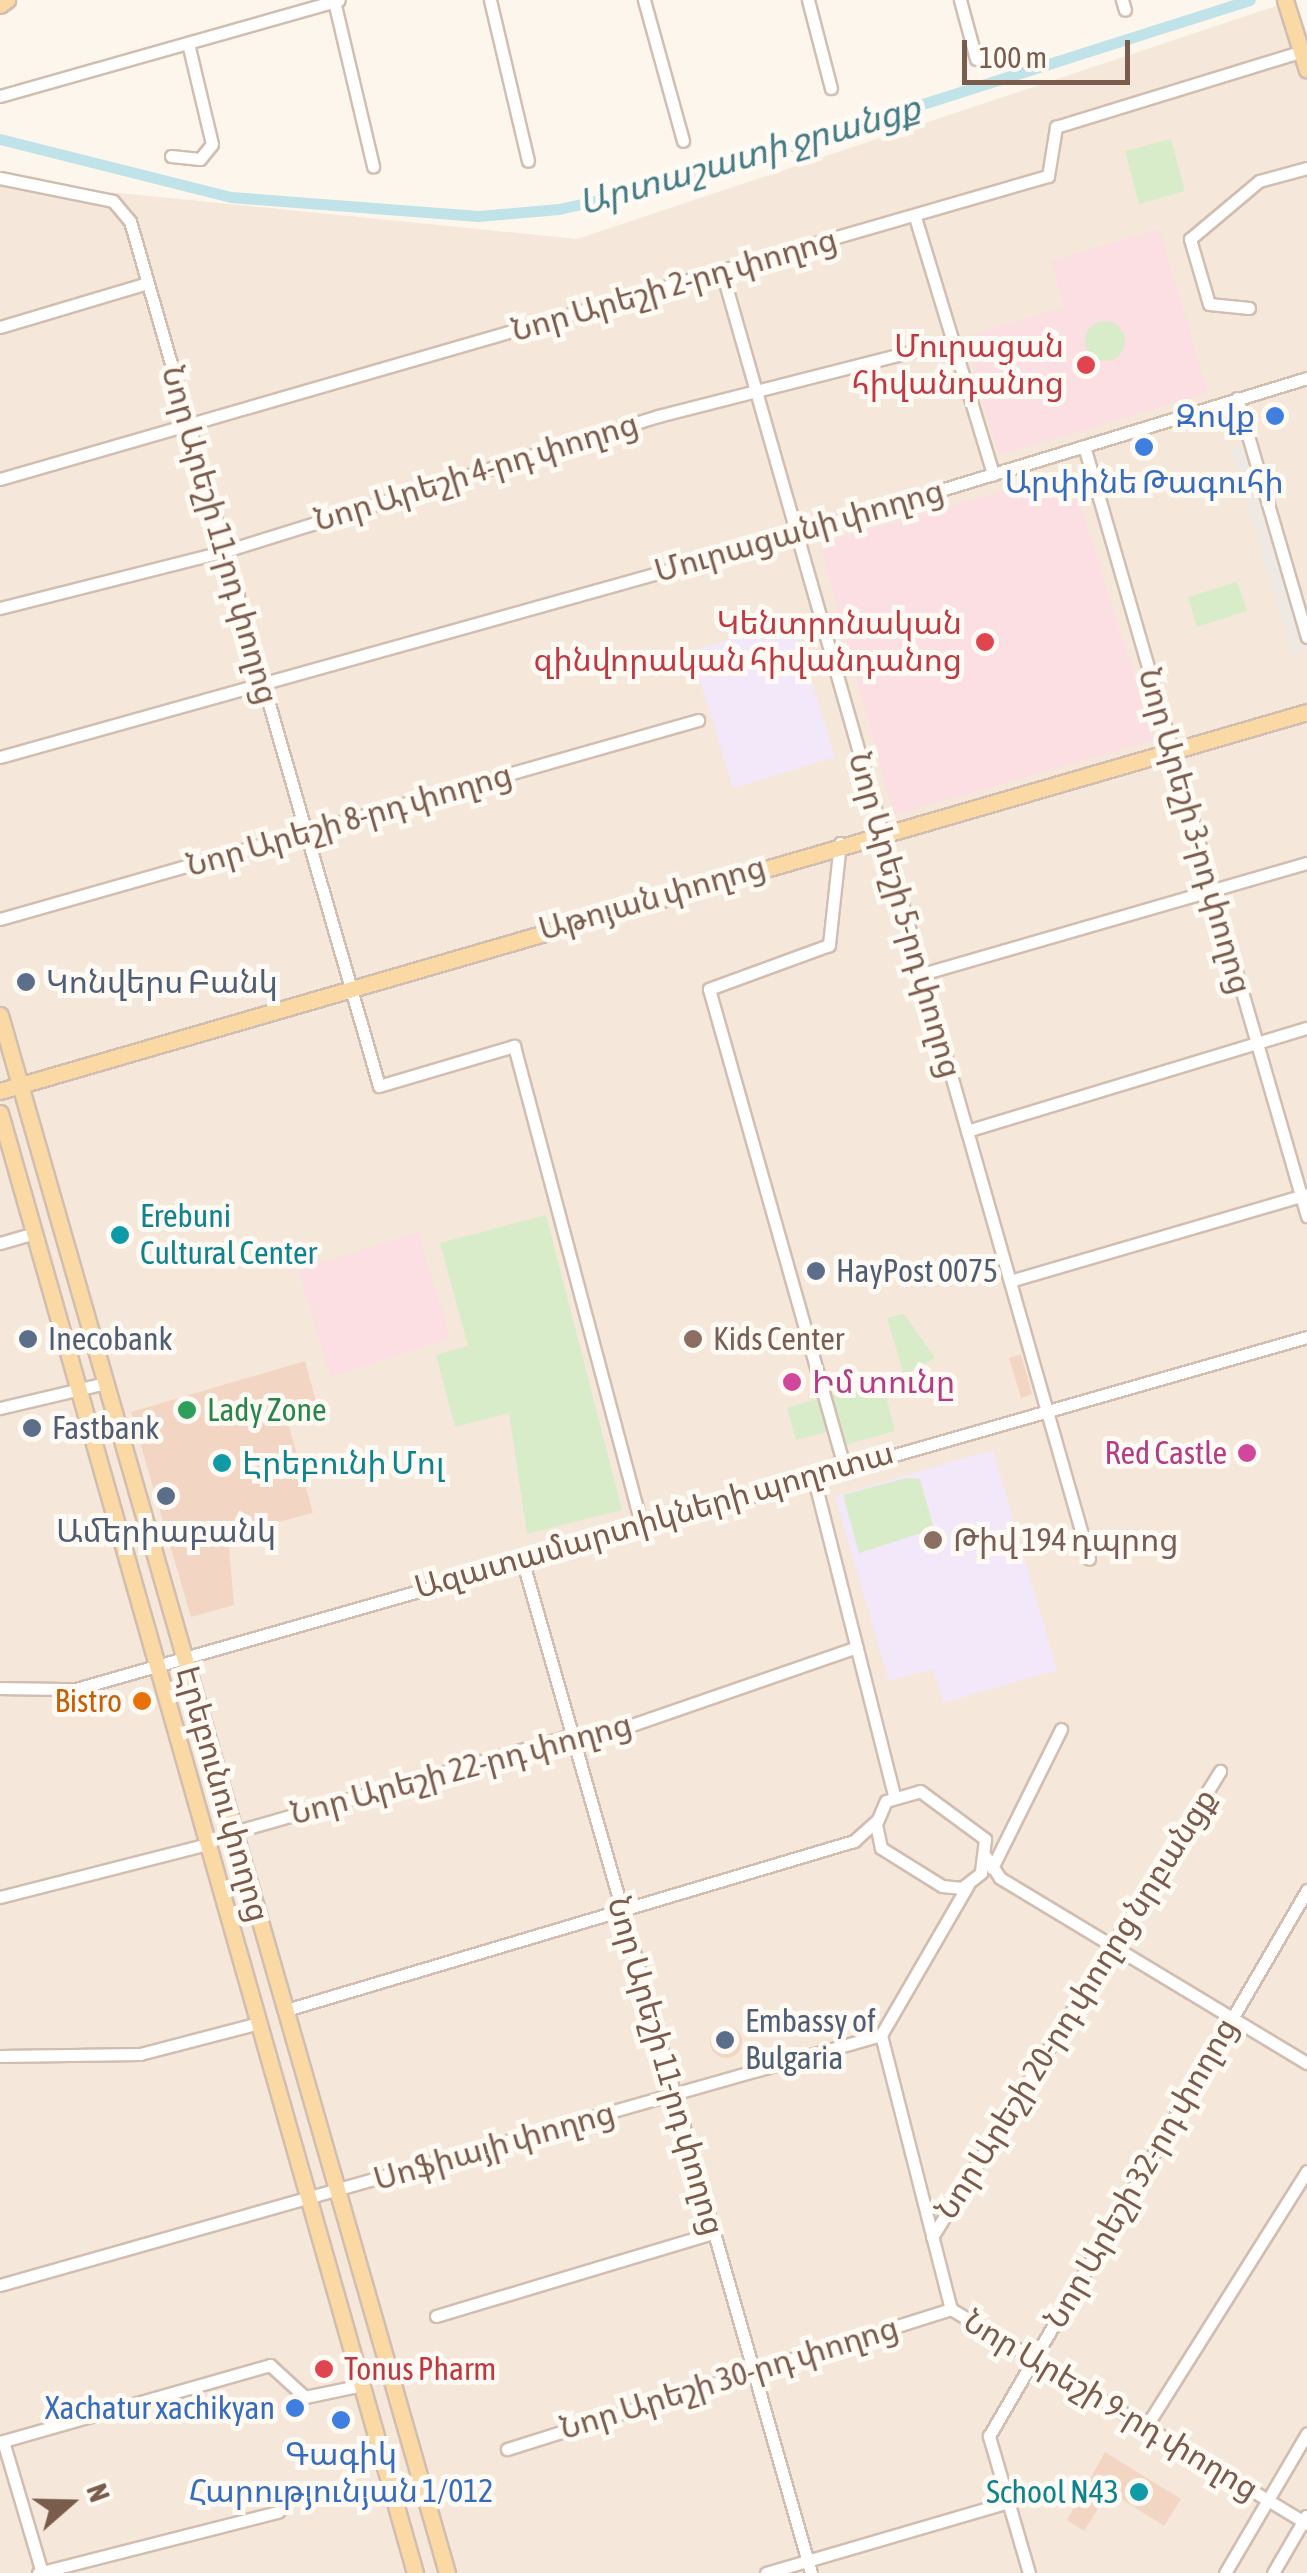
<!DOCTYPE html>
<html>
<head>
<meta charset="utf-8">
<style>
	body { margin:0 }
	#map { position:relative; width:1307px; height:2573px; overflow:hidden; background:#fdf6ec; font-family:"Asap Condensed","Noto Sans Armenian",sans-serif }
	div>[style] { position:absolute }
	.residential>* { inset:0; background:#f5e8da }
	.industrial>* { inset:0; background:#efe9e4 }
	.education>* { inset:0; background:#f3e8fa }
	.medical>* { inset:0; background:#fbdfe3 }
	.green>* { inset:0; background:#d8ecc9 }
	.round { border-radius:50% }
	.canal>* { height:11px; margin:-5.5px; padding:0 5.5px; transform-origin:5.5px; border-radius:5.5px; background:#bfe3e8 }
	.building>* { inset:0; background:#f3d5c3 }
	.roads { filter:drop-shadow(2px 0 #d1beb0) drop-shadow(-2px 0 #d1beb0) drop-shadow(0 2px #d1beb0) drop-shadow(0 -2px #d1beb0) }
	.minor>* { height:11px; margin:-5.5px; padding:0 5.5px; transform-origin:5.5px; border-radius:5.5px; background:#fff }
	.major>* { height:15px; margin:-7.5px; padding:0 7.5px; transform-origin:7.5px; border-radius:7.5px; background:#fbd9a5 }
	.dots>* { width:28px; height:28px; translate:-50% -50%; box-sizing:border-box; border:5px solid #fffaf3; border-radius:50% }
	span { translate:-50% -50%; white-space:nowrap; text-align:center; line-height:1.15; -webkit-text-stroke:10px #fffaf3; paint-order:stroke }
	.street-label { font-size:32px; color:#7a5c4d }
	.health-label { font-size:32px; color:#be3a42 }
	.right { translate:-100% -50%; text-align:right }
	.left { translate:0 -50%; text-align:left }
	.shop-label { font-size:32px; color:#366cbe }
	.service-label { font-size:32px; color:#4e5e75 }
	.culture-label { font-size:32px; color:#0d838f }
	.education-label { font-size:32px; color:#785e54 }
	.hotel-label { font-size:32px; color:#b23c85 }
	.leisure-label { font-size:32px; color:#27864d }
	.food-label { font-size:32px; color:#c56008 }
	.water-label { font-size:35px; color:#437c86; font-style:italic }
	.north { position:absolute; left:20px; top:2453px; width:100px; height:100px; -webkit-text-stroke:8px #fffaf3; paint-order:stroke; rotate:70deg; font-size:28px; font-weight:700; line-height:40px; text-align:center; color:#7a5c4d }
	.north::after { content:''; display:block; margin:auto; width:35px; height:45px; background:#7a5c4d; clip-path:polygon(50% 0,100% 100%,50% 72%,0 100%) }
	.scale { position:absolute; left:962px; top:40px; width:168px; height:45px; box-sizing:border-box; border:5px solid #7a5c4d; border-top:0; padding-left:12px; font-size:30px; line-height:35px; white-space:nowrap; color:#7a5c4d; -webkit-text-stroke:8px #fffaf3; paint-order:stroke }
</style>
</head>
<body>
<div id="map">
	<div class="residential">
		<i style="clip-path:polygon(1294px 0,1307px 44px,1307px 2573px,0 2573px,0 181px,577px 239px)"></i>
	</div>
	<div class="industrial">
		<i style="clip-path:polygon(1242px 445px,1304px 652px,1292px 656px,1230px 448px)"></i>
	</div>
	<div class="education">
		<i style="clip-path:polygon(793px 620px,835px 757px,733px 788px,691px 651px)"></i>
		<i style="clip-path:polygon(993px 1450px,1057px 1670px,943px 1703px,933px 1669px,889px 1681px,835px 1496px)"></i>
	</div>
	<div class="medical">
		<i style="clip-path:polygon(1159px 229px,1208px 393px,999px 455px,964px 337px,1064px 307px,1051px 261px)"></i>
		<i style="clip-path:polygon(1070px 472px,1154px 740px,894px 815px,820px 544px)"></i>
		<i style="clip-path:polygon(418px 1232px,450px 1338px,331px 1377px,298px 1270px)"></i>
	</div>
	<div class="green">
		<i style="clip-path:polygon(1171px 139px,1185px 191px,1139px 204px,1125px 151px)"></i>
		<i class="round" style="left:1085px;top:321px;width:40px;height:40px"></i>
		<i style="clip-path:polygon(1237px 582px,1247px 611px,1197px 627px,1188px 597px)"></i>
		<i style="clip-path:polygon(546px 1215px,622px 1510px,527px 1534px,509px 1413px,455px 1427px,436px 1355px,468px 1346px,440px 1243px)"></i>
		<i style="clip-path:polygon(904px 1314px,935px 1358px,904px 1375px,887px 1318px)"></i>
		<i style="clip-path:polygon(882px 1381px,895px 1431px,845px 1445px,831px 1395px)"></i>
		<i style="clip-path:polygon(820px 1398px,830px 1431px,796px 1440px,787px 1408px)"></i>
		<i style="clip-path:polygon(906px 1478px,920px 1479px,934px 1529px,859px 1553px,843px 1495px)"></i>
	</div>
	<div class="canal">
		<i style="left:0;top:139px;width:238px;rotate:14.1deg"></i>
		<i style="left:231px;top:197px;width:248px;rotate:4.4deg"></i>
		<i style="left:478px;top:216px;width:81px;rotate:-4.9deg"></i>
		<i style="left:559px;top:209px;width:118px;rotate:-12.7deg"></i>
		<i style="left:674px;top:183px;width:604px;rotate:-17.63deg"></i>
	</div>
	<div class="building">
		<i style="clip-path:polygon(1021px 1354px,1032px 1394px,1021px 1398px,1009px 1358px)"></i>
		<i style="clip-path:polygon(305px 1361px,317px 1405px,286px 1415px,313px 1513px,228px 1535px,234px 1605px,191px 1617px,131px 1412px)"></i>
		<i class="round" style="left:710px;top:2026px;width:32px;height:32px"></i>
		<i style="clip-path:polygon(1105px 2452px,1181px 2499px,1164px 2526px,1109px 2491px,1084px 2531px,1067px 2520px)"></i>
	</div>
	<div class="roads">
		<div class="minor">
			<i style="left:490px;top:0;width:165px;rotate:76.7deg"></i>
			<i style="left:644px;top:0;width:146px;rotate:74.5deg"></i>
			<i style="left:808px;top:0;width:91px;rotate:75.4deg"></i>
			<i style="left:960px;top:0;width:61px;rotate:74.8deg"></i>
			<i style="left:1122px;top:0;width:10px;rotate:73deg"></i>
			<i style="left:334px;top:1px;width:170px;rotate:76.7deg"></i>
			<i style="left:0;top:96px;width:352px;rotate:-15.8deg"></i>
			<i style="left:171px;top:156px;width:29px;rotate:6deg"></i>
			<i style="left:200px;top:159px;width:19px;rotate:-51deg"></i>
			<i style="left:212px;top:144px;width:104px;rotate:-103.4deg"></i>
			<i style="left:0;top:178px;width:115px;rotate:11.5deg"></i>
			<i style="left:113px;top:201px;width:26px;rotate:50deg"></i>
			<i style="left:130px;top:221px;width:900px;rotate:73.94deg"></i>
			<i style="left:379px;top:1086px;width:141px;rotate:-16.5deg"></i>
			<i style="left:514px;top:1046px;width:497px;rotate:75.1deg"></i>
			<i style="left:915px;top:217px;width:269px;rotate:73.1deg"></i>
			<i style="left:722px;top:272px;width:1338px;rotate:74.08deg"></i>
			<i style="left:1249px;top:308px;width:40px;rotate:-174.3deg"></i>
			<i style="left:1209px;top:304px;width:68px;rotate:-106.3deg"></i>
			<i style="left:1190px;top:239px;width:90px;rotate:-40deg"></i>
			<i style="left:1259px;top:181px;width:50px;rotate:-15.2deg"></i>
			<i style="left:0;top:327px;width:154px;rotate:-16.6deg"></i>
			<i style="left:1237px;top:398px;width:249px;rotate:73.7deg"></i>
			<i style="left:1084px;top:446px;width:802px;rotate:73.85deg"></i>
			<i style="left:0;top:479px;width:1091px;rotate:-16.13deg"></i>
			<i style="left:1048px;top:176px;width:50px;rotate:-80.7deg"></i>
			<i style="left:1056px;top:127px;width:263px;rotate:-17.1deg"></i>
			<i style="left:0;top:608px;width:232px;rotate:-14.2deg"></i>
			<i style="left:225px;top:551px;width:454px;rotate:-17.3deg"></i>
			<i style="left:658px;top:416px;width:304px;rotate:-14.3deg"></i>
			<i style="left:0;top:757px;width:828px;rotate:-15.63deg"></i>
			<i style="left:797px;top:534px;width:533px;rotate:-17.01deg"></i>
			<i style="left:840px;top:843px;width:103px;rotate:96.2deg"></i>
			<i style="left:829px;top:945px;width:128px;rotate:159.9deg"></i>
			<i style="left:709px;top:989px;width:494px;rotate:74.2deg"></i>
			<i style="left:0;top:919px;width:726px;rotate:-15.91deg"></i>
			<i style="left:922px;top:974px;width:401px;rotate:-16.1deg"></i>
			<i style="left:967px;top:1131px;width:355px;rotate:-16.9deg"></i>
			<i style="left:0;top:1243px;width:35px;rotate:-16deg"></i>
			<i style="left:1010px;top:1281px;width:309px;rotate:-16.3deg"></i>
			<i style="left:0;top:1408px;width:109px;rotate:-13.3deg"></i>
			<i style="left:813px;top:1475px;width:331px;rotate:75.8deg"></i>
			<i style="left:522px;top:1559px;width:1054px;rotate:74.09deg"></i>
			<i style="left:0;top:1688px;width:76px;rotate:0.8deg"></i>
			<i style="left:76px;top:1689px;width:1280px;rotate:-15.96deg"></i>
			<i style="left:920px;top:1791px;width:81px;rotate:36.4deg"></i>
			<i style="left:985px;top:1839px;width:34px;rotate:97deg"></i>
			<i style="left:981px;top:1873px;width:24px;rotate:142deg"></i>
			<i style="left:962px;top:1888px;width:20px;rotate:-174deg"></i>
			<i style="left:942px;top:1886px;width:72px;rotate:-148.1deg"></i>
			<i style="left:881px;top:1848px;width:25px;rotate:-102deg"></i>
			<i style="left:876px;top:1824px;width:25px;rotate:-67deg"></i>
			<i style="left:886px;top:1801px;width:35px;rotate:-16deg"></i>
			<i style="left:234px;top:1832px;width:344px;rotate:-16deg"></i>
			<i style="left:565px;top:1737px;width:12px;rotate:42deg"></i>
			<i style="left:574px;top:1745px;width:299px;rotate:-19.1deg"></i>
			<i style="left:986px;top:1857px;width:25px;rotate:56deg"></i>
			<i style="left:1000px;top:1878px;width:358px;rotate:31.1deg"></i>
			<i style="left:992px;top:1868px;width:155px;rotate:-63.6deg"></i>
			<i style="left:0;top:1897px;width:215px;rotate:-14.3deg"></i>
			<i style="left:286px;top:2010px;width:593px;rotate:-16.57deg"></i>
			<i style="left:854px;top:1841px;width:30px;rotate:-42deg"></i>
			<i style="left:881px;top:2035px;width:283px;rotate:75.7deg"></i>
			<i style="left:951px;top:2309px;width:416px;rotate:31.1deg"></i>
			<i style="left:881px;top:2035px;width:173px;rotate:-59.9deg"></i>
			<i style="left:0;top:2056px;width:140px;rotate:-0.8deg"></i>
			<i style="left:140px;top:2054px;width:123px;rotate:-14.6deg"></i>
			<i style="left:932px;top:2237px;width:548px;rotate:-58.28deg"></i>
			<i style="left:0;top:2285px;width:916px;rotate:-15.84deg"></i>
			<i style="left:436px;top:2316px;width:289px;rotate:-16.7deg"></i>
			<i style="left:1147px;top:2425px;width:300px;rotate:-57.8deg"></i>
			<i style="left:3px;top:2441px;width:138px;rotate:73.5deg"></i>
			<i style="left:0;top:2442px;width:281px;rotate:-15.9deg"></i>
			<i style="left:270px;top:2365px;width:47px;rotate:42.4deg"></i>
			<i style="left:305px;top:2397px;width:58px;rotate:-11.9deg"></i>
			<i style="left:507px;top:2449px;width:466px;rotate:-17.5deg"></i>
			<i style="left:38px;top:2573px;width:248px;rotate:-14.3deg"></i>
			<i style="left:766px;top:2573px;width:250px;rotate:-16.3deg"></i>
			<i style="left:1029px;top:2573px;width:143px;rotate:-106.3deg"></i>
			<i style="left:989px;top:2436px;width:632px;rotate:-59.78deg"></i>
			<i style="left:1225px;top:2573px;width:162px;rotate:-59.6deg"></i>
			<i style="left:1273px;top:2573px;width:66px;rotate:-59.9deg"></i>
		</div>
		<div class="major">
			<i style="left:1285px;top:0;width:73px;rotate:72.6deg"></i>
			<i style="left:0;top:5px;width:9px;rotate:-36deg"></i>
			<i style="left:0;top:1015px;width:1621px;rotate:73.99deg"></i>
			<i style="left:0;top:1091px;width:1361px;rotate:-16.17deg"></i>
			<i style="left:0;top:1113px;width:1518px;rotate:74.13deg"></i>
		</div>
	</div>
	<div class="dots">
		<i style="left:1086px;top:365px;background:#e0444e"></i>
		<i style="left:1275px;top:416px;background:#3f7fe0"></i>
		<i style="left:1144px;top:447px;background:#3f7fe0"></i>
		<i style="left:985px;top:642px;background:#e0444e"></i>
		<i style="left:26px;top:982px;background:#5c6f8a"></i>
		<i style="left:120px;top:1235px;background:#0f9aa8"></i>
		<i style="left:816px;top:1271px;background:#5c6f8a"></i>
		<i style="left:28px;top:1339px;background:#5c6f8a"></i>
		<i style="left:693px;top:1339px;background:#8d6e63"></i>
		<i style="left:792px;top:1382px;background:#d1479c"></i>
		<i style="left:187px;top:1410px;background:#2e9e5b"></i>
		<i style="left:32px;top:1428px;background:#5c6f8a"></i>
		<i style="left:1247px;top:1453px;background:#d1479c"></i>
		<i style="left:222px;top:1463px;background:#0f9aa8"></i>
		<i style="left:166px;top:1496px;background:#5c6f8a"></i>
		<i style="left:933px;top:1540px;background:#8d6e63"></i>
		<i style="left:142px;top:1701px;background:#e8710a"></i>
		<i style="left:725px;top:2040px;background:#5c6f8a"></i>
		<i style="left:324px;top:2369px;background:#e0444e"></i>
		<i style="left:295px;top:2408px;background:#3f7fe0"></i>
		<i style="left:341px;top:2420px;background:#3f7fe0"></i>
		<i style="left:1139px;top:2492px;background:#0f9aa8"></i>
	</div>
	<div class="street-label">
		<span style="left:674px;top:285px;rotate:-16deg">Նոր Արեշի 2-րդ փողոց</span>
		<span style="left:476px;top:472px;rotate:-17deg">Նոր Արեշի 4-րդ փողոց</span>
		<span style="left:799px;top:531px;rotate:-16deg">Մուրացանի փողոց</span>
		<span style="left:220px;top:535px;rotate:74deg">Նոր Արեշի 11-րդ փողոց</span>
		<span style="left:349px;top:820px;rotate:-16deg">Նոր Արեշի 8-րդ փողոց</span>
		<span style="left:1195px;top:831px;rotate:74deg">Նոր Արեշի 3-րդ փողոց</span>
		<span style="left:652px;top:898px;rotate:-16deg">Աթոյան փողոց</span>
		<span style="left:905px;top:915px;rotate:74deg">Նոր Արեշի 5-րդ փողոց</span>
		<span style="left:654px;top:1520px;rotate:-16deg">Ազատամարտիկների պողոտա</span>
		<span style="left:461px;top:1769px;rotate:-15deg">Նոր Արեշի 22-րդ փողոց</span>
		<span style="left:223px;top:1794px;rotate:74deg">Էրեբունու փողոց</span>
		<span style="left:1076px;top:2004px;rotate:-58deg">Նոր Արեշի 20-րդ փողոց նրբանցք</span>
		<span style="left:666px;top:2066px;rotate:74deg">Նոր Արեշի 11-րդ փողոց</span>
		<span style="left:494px;top:2146px;rotate:-16deg">Սոֆիայի փողոց</span>
		<span style="left:1141px;top:2173px;rotate:-60deg">Նոր Արեշի 32-րդ փողոց</span>
		<span style="left:729px;top:2378px;rotate:-17deg">Նոր Արեշի 30-րդ փողոց</span>
		<span style="left:1111px;top:2405px;rotate:31deg">Նոր Արեշի 9-րդ փողոց</span>
	</div>
	<div class="health-label">
		<span class="right" style="left:1064px;top:365px">Մուրացան<br>հիվանդանոց</span>
		<span class="right" style="left:962px;top:642px">Կենտրոնական<br>զինվորական հիվանդանոց</span>
		<span class="left" style="left:344px;top:2369px">Tonus Pharm</span>
	</div>
	<div class="shop-label">
		<span class="right" style="left:1255px;top:416px">Զովք</span>
		<span style="left:1144px;top:482px">Արփինե Թագուհի</span>
		<span class="right" style="left:275px;top:2408px">Xachatur xachikyan</span>
		<span style="left:341px;top:2473px">Գագիկ<br>Հարությունյան 1/012</span>
	</div>
	<div class="service-label">
		<span class="left" style="left:46px;top:982px">Կոնվերս Բանկ</span>
		<span class="left" style="left:836px;top:1271px">HayPost 0075</span>
		<span class="left" style="left:48px;top:1339px">Inecobank</span>
		<span class="left" style="left:52px;top:1428px">Fastbank</span>
		<span style="left:166px;top:1531px">Ամերիաբանկ</span>
		<span class="left" style="left:745px;top:2040px">Embassy of<br>Bulgaria</span>
	</div>
	<div class="culture-label">
		<span class="left" style="left:140px;top:1235px">Erebuni<br>Cultural Center</span>
		<span class="left" style="left:242px;top:1463px">Էրեբունի Մոլ</span>
		<span class="right" style="left:1119px;top:2492px">School N43</span>
	</div>
	<div class="education-label">
		<span class="left" style="left:713px;top:1339px">Kids Center</span>
		<span class="left" style="left:953px;top:1540px">Թիվ 194 դպրոց</span>
	</div>
	<div class="hotel-label">
		<span class="left" style="left:812px;top:1382px">Իմ տունը</span>
		<span class="right" style="left:1227px;top:1453px">Red Castle</span>
	</div>
	<div class="leisure-label">
		<span class="left" style="left:207px;top:1410px">Lady Zone</span>
	</div>
	<div class="food-label">
		<span class="right" style="left:122px;top:1701px">Bistro</span>
	</div>
	<div class="water-label">
		<span style="left:749px;top:154px;rotate:-16deg">Արտաշատի ջրանցք</span>
	</div>
	<div class="north">N</div>
	<div class="scale">100 m</div>
</div>
</body>
</html>
